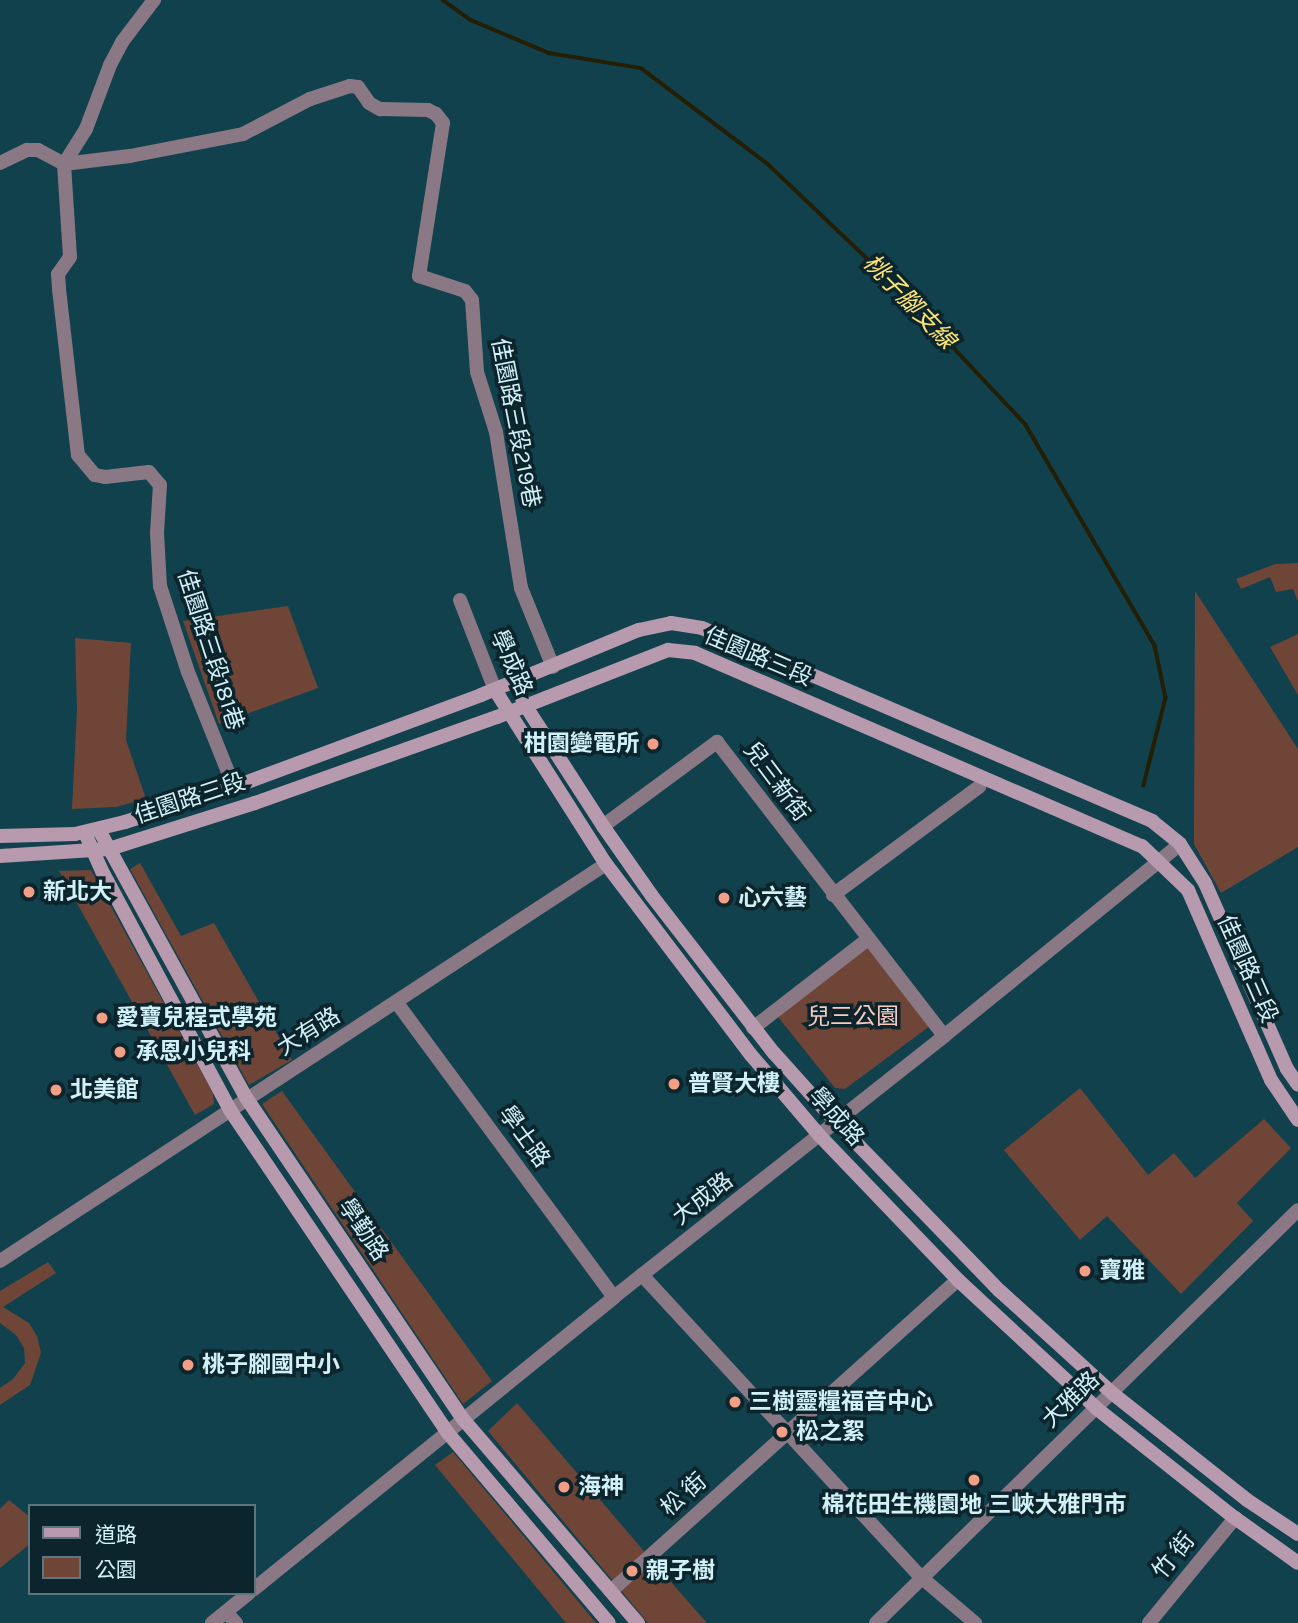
<!DOCTYPE html>
<html>
<head>
<meta charset="utf-8">
<style>
	body { margin:0 }
	#map { position:relative; width:1298px; height:1623px; overflow:hidden; background:#11414c; font-family:Karla,"Noto Sans TC",sans-serif }
	div>[style] { position:absolute }
	.green>* { inset:0; background:#6f4538 }
	.stream>* { height:3.5px; margin:-1.75px; padding:0 1.75px; transform-origin:1.75px; border-radius:1.75px; background:#241e05 }
	.street>* { height:14px; margin:-7px; padding:0 7px; transform-origin:7px; border-radius:7px; background:#8b7885 }
	.secondary>* { height:14px; margin:-7px; padding:0 7px; transform-origin:7px; border-radius:7px; background:#b89aaf }
	.dots>* { width:19px; height:19px; translate:-50% -50%; box-sizing:border-box; border:4px solid #0c252c; border-radius:50% }
	span { translate:-50% -50%; white-space:nowrap; text-align:center; line-height:1.15; -webkit-text-stroke:7px #0c252c; paint-order:stroke }
	.street-label { font-size:23px; color:#d2f0f8 }
	.poi-label { font-size:23px; color:#d2f0f8; font-weight:700 }
	.right { translate:-100% -50%; text-align:right }
	.left { translate:0 -50%; text-align:left }
	.park-label { font-size:23px; color:#f8cbbe }
	.water-label { font-size:24px; color:#fde475; font-style:italic }
	.legend { position:absolute; left:28px; top:1504px; width:228px; height:91px; box-sizing:border-box; background:#0c252c; border:2px solid #5b767e; margin:0; padding:9px 12px; list-style:none; font-size:21px; color:#d2f0f8 }
	.legend li { display:flex; align-items:center; gap:14px; height:35px }
	.legend b { width:35px; border:2px solid #5b767e }
</style>
</head>
<body>
<div id="map">
	<div class="green">
		<i style="clip-path:polygon(1298px 563px,1298px 602px,1293px 589px,1276px 592px,1270px 577px,1241px 589px,1236px 579px,1275px 564px)"></i>
		<i style="clip-path:polygon(1195px 591px,1298px 749px,1298px 847px,1221px 893px,1194px 844px)"></i>
		<i style="clip-path:polygon(288px 606px,318px 688px,219px 724px,183px 621px)"></i>
		<i style="clip-path:polygon(1298px 634px,1298px 695px,1270px 647px)"></i>
		<i style="clip-path:polygon(75px 638px,131px 643px,126px 740px,146px 799px,116px 807px,72px 809px,77px 709px)"></i>
		<i style="clip-path:polygon(140px 863px,181px 936px,214px 923px,292px 1060px,249px 1085px,130px 869px)"></i>
		<i style="clip-path:polygon(91px 870px,213px 1093px,214px 1104px,195px 1115px,59px 871px)"></i>
		<i style="clip-path:polygon(868px 939px,934px 1023px,845px 1089px,835px 1088px,774px 1012px)"></i>
		<i style="clip-path:polygon(1080px 1088px,1148px 1175px,1174px 1153px,1195px 1178px,1264px 1119px,1291px 1148px,1237px 1203px,1253px 1221px,1181px 1294px,1107px 1216px,1080px 1240px,1004px 1150px)"></i>
		<i style="clip-path:polygon(282px 1091px,492px 1381px,463px 1404px,262px 1104px)"></i>
		<i style="clip-path:polygon(48px 1262px,56px 1273px,3px 1307px,29px 1323px,37px 1336px,41px 1353px,30px 1385px,0 1405px,0 1388px,13px 1379px,25px 1363px,24px 1348px,16px 1335px,0 1323px,0 1291px)"></i>
		<i style="clip-path:polygon(517px 1403px,649px 1557px,707px 1623px,648px 1623px,488px 1431px)"></i>
		<i style="clip-path:polygon(453px 1452px,522px 1534px,596px 1623px,566px 1623px,435px 1465px)"></i>
		<i style="clip-path:polygon(9px 1500px,30px 1517px,30px 1544px,0 1568px,0 1509px)"></i>
	</div>
	<div class="stream">
		<i style="left:443px;top:0;width:34px;rotate:36deg"></i>
		<i style="left:471px;top:20px;width:85px;rotate:22.9deg"></i>
		<i style="left:549px;top:53px;width:93px;rotate:9.3deg"></i>
		<i style="left:641px;top:68px;width:159px;rotate:37.1deg"></i>
		<i style="left:768px;top:164px;width:170px;rotate:43.6deg"></i>
		<i style="left:891px;top:281px;width:197px;rotate:46.8deg"></i>
		<i style="left:1026px;top:425px;width:256px;rotate:59.7deg"></i>
		<i style="left:1155px;top:646px;width:53px;rotate:78.1deg"></i>
		<i style="left:1166px;top:698px;width:90px;rotate:104.2deg"></i>
	</div>
	<div class="street">
		<i style="left:0;top:163px;width:30px;rotate:-26deg"></i>
		<i style="left:27px;top:150px;width:11px"></i>
		<i style="left:38px;top:150px;width:30px;rotate:28deg"></i>
		<i style="left:64px;top:164px;width:66px;rotate:-6.9deg"></i>
		<i style="left:130px;top:156px;width:115px;rotate:-11deg"></i>
		<i style="left:243px;top:134px;width:76px;rotate:-27.6deg"></i>
		<i style="left:310px;top:99px;width:42px;rotate:-18deg"></i>
		<i style="left:350px;top:86px;width:8px;rotate:7deg"></i>
		<i style="left:358px;top:87px;width:19px;rotate:55deg"></i>
		<i style="left:369px;top:103px;width:13px;rotate:29deg"></i>
		<i style="left:380px;top:109px;width:48px;rotate:1.2deg"></i>
		<i style="left:428px;top:110px;width:9px;rotate:27deg"></i>
		<i style="left:436px;top:114px;width:11px;rotate:52deg"></i>
		<i style="left:443px;top:123px;width:155px;rotate:98.9deg"></i>
		<i style="left:419px;top:276px;width:48px;rotate:18.1deg"></i>
		<i style="left:465px;top:291px;width:11px;rotate:52deg"></i>
		<i style="left:472px;top:300px;width:72px;rotate:86deg"></i>
		<i style="left:477px;top:372px;width:63px;rotate:72.4deg"></i>
		<i style="left:496px;top:432px;width:158px;rotate:80.9deg"></i>
		<i style="left:521px;top:588px;width:85px;rotate:67.9deg"></i>
		<i style="left:64px;top:164px;width:93px;rotate:86.3deg"></i>
		<i style="left:70px;top:257px;width:21px;rotate:125deg"></i>
		<i style="left:58px;top:274px;width:15px;rotate:86deg"></i>
		<i style="left:59px;top:289px;width:167px;rotate:83.5deg"></i>
		<i style="left:78px;top:455px;width:26px;rotate:50deg"></i>
		<i style="left:95px;top:475px;width:10px;rotate:11deg"></i>
		<i style="left:105px;top:477px;width:44px;rotate:-6.5deg"></i>
		<i style="left:149px;top:472px;width:17px;rotate:50deg"></i>
		<i style="left:160px;top:485px;width:48px;rotate:93.6deg"></i>
		<i style="left:157px;top:533px;width:53px;rotate:86.8deg"></i>
		<i style="left:160px;top:586px;width:90px;rotate:72deg"></i>
		<i style="left:188px;top:672px;width:124px;rotate:68.2deg"></i>
		<i style="left:64px;top:164px;width:41px;rotate:-57.8deg"></i>
		<i style="left:86px;top:129px;width:68px;rotate:-69.4deg"></i>
		<i style="left:110px;top:65px;width:26px;rotate:-62deg"></i>
		<i style="left:122px;top:42px;width:53px;rotate:-52.7deg"></i>
		<i style="left:460px;top:600px;width:97px;rotate:68.7deg"></i>
		<i style="left:603px;top:826px;width:142px;rotate:-36.4deg"></i>
		<i style="left:717px;top:742px;width:371px;rotate:52.3deg"></i>
		<i style="left:833px;top:895px;width:182px;rotate:-36.5deg"></i>
		<i style="left:397px;top:1003px;width:365px;rotate:53.6deg"></i>
		<i style="left:753px;top:1028px;width:145px;rotate:-37.7deg"></i>
		<i style="left:0;top:1261px;width:724px;rotate:-33.23deg"></i>
		<i style="left:642px;top:1275px;width:413px;rotate:47.3deg"></i>
		<i style="left:922px;top:1578px;width:70px;rotate:40.3deg"></i>
		<i style="left:254px;top:1589px;width:464px;rotate:-39deg"></i>
		<i style="left:614px;top:1297px;width:421px;rotate:-38.3deg"></i>
		<i style="left:944px;top:1036px;width:304px;rotate:-39.1deg"></i>
		<i style="left:611px;top:1591px;width:466px;rotate:-41.9deg"></i>
		<i style="left:226px;top:1612px;width:15px;rotate:48deg"></i>
		<i style="left:212px;top:1623px;width:48px;rotate:-39deg"></i>
		<i style="left:876px;top:1623px;width:590px;rotate:-44.38deg"></i>
		<i style="left:1149px;top:1623px;width:136px;rotate:-50.7deg"></i>
	</div>
	<div class="secondary">
		<i style="left:514px;top:682px;width:25px;rotate:64deg"></i>
		<i style="left:525px;top:705px;width:144px;rotate:57.2deg"></i>
		<i style="left:603px;top:826px;width:85px;rotate:55deg"></i>
		<i style="left:652px;top:896px;width:199px;rotate:52.2deg"></i>
		<i style="left:774px;top:1053px;width:93px;rotate:48.1deg"></i>
		<i style="left:836px;top:1122px;width:235px;rotate:45.9deg"></i>
		<i style="left:1000px;top:1291px;width:151px;rotate:42.3deg"></i>
		<i style="left:1112px;top:1393px;width:172px;rotate:38.4deg"></i>
		<i style="left:1247px;top:1500px;width:61px;rotate:33.7deg"></i>
		<i style="left:495px;top:690px;width:206px;rotate:57.5deg"></i>
		<i style="left:606px;top:864px;width:240px;rotate:52.8deg"></i>
		<i style="left:751px;top:1055px;width:106px;rotate:49.6deg"></i>
		<i style="left:820px;top:1136px;width:199px;rotate:46.2deg"></i>
		<i style="left:958px;top:1280px;width:188px;rotate:42.8deg"></i>
		<i style="left:1096px;top:1408px;width:177px;rotate:38.4deg"></i>
		<i style="left:1235px;top:1518px;width:77px;rotate:35.5deg"></i>
		<i style="left:99px;top:830px;width:307px;rotate:61.2deg"></i>
		<i style="left:247px;top:1099px;width:386px;rotate:56deg"></i>
		<i style="left:463px;top:1419px;width:269px;rotate:49.4deg"></i>
		<i style="left:85px;top:833px;width:42px;rotate:65.9deg"></i>
		<i style="left:102px;top:871px;width:271px;rotate:61.8deg"></i>
		<i style="left:230px;top:1110px;width:388px;rotate:56deg"></i>
		<i style="left:447px;top:1432px;width:250px;rotate:49.7deg"></i>
		<i style="left:0;top:836px;width:75px;rotate:-1.5deg"></i>
		<i style="left:75px;top:834px;width:51px;rotate:-13.5deg"></i>
		<i style="left:125px;top:822px;width:114px;rotate:-17.8deg"></i>
		<i style="left:234px;top:787px;width:264px;rotate:-20.4deg"></i>
		<i style="left:481px;top:695px;width:171px;rotate:-22.4deg"></i>
		<i style="left:639px;top:630px;width:33px;rotate:-12deg"></i>
		<i style="left:671px;top:623px;width:31px;rotate:9deg"></i>
		<i style="left:702px;top:628px;width:490px;rotate:23.2deg"></i>
		<i style="left:1152px;top:821px;width:36px;rotate:39deg"></i>
		<i style="left:1180px;top:844px;width:46px;rotate:57.3deg"></i>
		<i style="left:1205px;top:883px;width:203px;rotate:66.2deg"></i>
		<i style="left:1287px;top:1069px;width:19px;rotate:55deg"></i>
		<i style="left:0;top:856px;width:109px;rotate:-3.7deg"></i>
		<i style="left:109px;top:849px;width:153px;rotate:-17.5deg"></i>
		<i style="left:255px;top:803px;width:257px;rotate:-19.6deg"></i>
		<i style="left:497px;top:717px;width:184px;rotate:-21.4deg"></i>
		<i style="left:668px;top:650px;width:27px;rotate:6deg"></i>
		<i style="left:695px;top:653px;width:487px;rotate:23.4deg"></i>
		<i style="left:1142px;top:846px;width:64px;rotate:43.7deg"></i>
		<i style="left:1188px;top:890px;width:207px;rotate:66.4deg"></i>
		<i style="left:1271px;top:1080px;width:48px;rotate:56deg"></i>
	</div>
	<div class="dots">
		<i style="left:653px;top:744px;background:#f39f86"></i>
		<i style="left:29px;top:892px;background:#f39f86"></i>
		<i style="left:724px;top:898px;background:#f39f86"></i>
		<i style="left:102px;top:1018px;background:#f39f86"></i>
		<i style="left:120px;top:1052px;background:#f39f86"></i>
		<i style="left:674px;top:1084px;background:#f39f86"></i>
		<i style="left:56px;top:1090px;background:#f39f86"></i>
		<i style="left:1085px;top:1271px;background:#f39f86"></i>
		<i style="left:188px;top:1365px;background:#f39f86"></i>
		<i style="left:735px;top:1402px;background:#f39f86"></i>
		<i style="left:782px;top:1432px;background:#f39f86"></i>
		<i style="left:974px;top:1480px;background:#f39f86"></i>
		<i style="left:564px;top:1487px;background:#f39f86"></i>
		<i style="left:632px;top:1571px;background:#f39f86"></i>
	</div>
	<div class="street-label">
		<span style="left:515px;top:423px;rotate:79deg">佳園路三段219巷</span>
		<span style="left:210px;top:650px;rotate:72deg">佳園路三段181巷</span>
		<span style="left:758px;top:657px;rotate:23deg">佳園路三段</span>
		<span style="left:511px;top:663px;rotate:66deg">學成路</span>
		<span style="left:776px;top:782px;rotate:53deg">兒三新街</span>
		<span style="left:190px;top:799px;rotate:-18deg">佳園路三段</span>
		<span style="left:1247px;top:969px;rotate:66deg">佳園路三段</span>
		<span style="left:309px;top:1032px;rotate:-32deg">大有路</span>
		<span style="left:836px;top:1117px;rotate:48deg">學成路</span>
		<span style="left:524px;top:1137px;rotate:54deg">學士路</span>
		<span style="left:703px;top:1199px;rotate:-38deg">大成路</span>
		<span style="left:363px;top:1230px;rotate:56deg">學勤路</span>
		<span style="left:1071px;top:1400px;rotate:-44deg">大雅路</span>
		<span style="left:684px;top:1495px;rotate:-41deg">松 街</span>
		<span style="left:1174px;top:1556px;rotate:-51deg">竹 街</span>
	</div>
	<div class="poi-label">
		<span class="right" style="left:639px;top:744px">柑園變電所</span>
		<span class="left" style="left:43px;top:892px">新北大</span>
		<span class="left" style="left:738px;top:898px">心六藝</span>
		<span class="left" style="left:116px;top:1018px">愛寶兒程式學苑</span>
		<span class="left" style="left:136px;top:1052px">承恩小兒科</span>
		<span class="left" style="left:688px;top:1084px">普賢大樓</span>
		<span class="left" style="left:70px;top:1090px">北美館</span>
		<span class="left" style="left:1099px;top:1271px">寶雅</span>
		<span class="left" style="left:202px;top:1365px">桃子腳國中小</span>
		<span class="left" style="left:749px;top:1402px">三樹靈糧福音中心</span>
		<span class="left" style="left:796px;top:1432px">松之絮</span>
		<span class="left" style="left:578px;top:1487px">海神</span>
		<span style="left:974px;top:1505px">棉花田生機園地 三峽大雅門市</span>
		<span class="left" style="left:646px;top:1571px">親子樹</span>
	</div>
	<div class="park-label">
		<span style="left:853px;top:1017px">兒三公園</span>
	</div>
	<div class="water-label">
		<span style="left:909px;top:302px;rotate:46deg">桃子腳支線</span>
	</div>
	<ul class="legend">
	<li><b style="height:9px;background:#b89aaf"></b>道路</li>
	<li><b style="height:19px;background:#6f4538"></b>公園</li>
	</ul>
</div>
</body>
</html>
